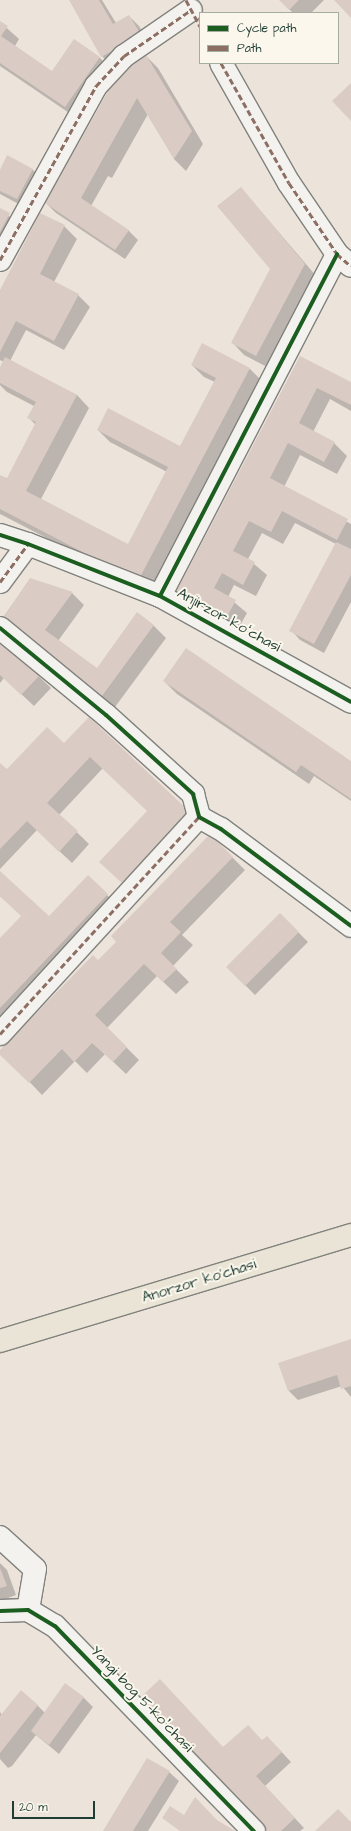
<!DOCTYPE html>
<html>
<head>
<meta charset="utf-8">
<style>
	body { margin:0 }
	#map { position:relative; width:351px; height:1831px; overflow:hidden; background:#ece3db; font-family:"Architects Daughter",sans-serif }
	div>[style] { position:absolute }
	.shadow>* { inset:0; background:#0003 }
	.building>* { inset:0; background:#daccc4 }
	.roads { filter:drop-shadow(1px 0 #81827d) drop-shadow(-1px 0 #81827d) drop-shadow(0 1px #81827d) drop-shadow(0 -1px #81827d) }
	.minor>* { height:22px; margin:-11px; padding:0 11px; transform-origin:11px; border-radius:11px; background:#f4f2ee }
	.major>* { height:22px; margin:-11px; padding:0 11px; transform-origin:11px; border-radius:11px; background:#e9e4d5 }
	.quiet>* { height:3px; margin-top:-1.5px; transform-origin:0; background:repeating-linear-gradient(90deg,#8d6e63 0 6px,transparent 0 9px) }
	.cycleway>* { height:4px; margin:-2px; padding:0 2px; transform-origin:2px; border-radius:2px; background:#1b5e20 }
	span { translate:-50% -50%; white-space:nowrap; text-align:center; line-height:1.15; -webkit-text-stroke:4px #fbf7ec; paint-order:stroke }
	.street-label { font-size:15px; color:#1f3d34 }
	.legend { position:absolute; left:199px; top:12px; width:140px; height:52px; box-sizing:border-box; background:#fbf7ec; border:1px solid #a3ada2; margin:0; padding:5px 7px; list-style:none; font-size:12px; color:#1f3d34 }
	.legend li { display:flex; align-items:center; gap:8px; height:20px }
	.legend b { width:20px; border:1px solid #a3ada2 }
	.scale { position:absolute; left:12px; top:1801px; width:83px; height:18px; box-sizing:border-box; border:2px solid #1f3d34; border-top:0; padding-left:5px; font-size:12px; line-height:14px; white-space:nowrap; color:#1f3d34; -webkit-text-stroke:3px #fbf7ec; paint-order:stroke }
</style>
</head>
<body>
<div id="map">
	<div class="shadow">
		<i style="clip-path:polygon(71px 0,102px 0,116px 23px,129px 16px,139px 26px,150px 45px,111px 66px,102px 56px)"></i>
		<i style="clip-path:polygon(280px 0,324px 0,311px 13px,293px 13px)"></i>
		<i style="clip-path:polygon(0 22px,19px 39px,15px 46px,52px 72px,74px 40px,100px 58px,112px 70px,78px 119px,0 66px)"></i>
		<i style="clip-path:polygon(146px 56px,158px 68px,203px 144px,186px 171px,174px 159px,148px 114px,112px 178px,108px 176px,91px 206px,128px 230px,138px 240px,125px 259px,56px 213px,46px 203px)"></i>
		<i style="clip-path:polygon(32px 169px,42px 179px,26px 208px,0 194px,0 172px)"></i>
		<i style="clip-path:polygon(241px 188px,317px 277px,269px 368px,244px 355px,232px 342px,271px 269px)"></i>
		<i style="clip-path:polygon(0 209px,19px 224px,0 259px)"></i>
		<i style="clip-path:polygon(64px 226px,77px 239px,54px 282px,78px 295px,90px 307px,64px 350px,26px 330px,10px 361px,77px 395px,89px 408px,41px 499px,128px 545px,167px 472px,110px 442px,98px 430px,180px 447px,215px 382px,204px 377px,192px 365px,202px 344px,250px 369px,262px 381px,151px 592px,0 514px,0 476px,7px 479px,36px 425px,29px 418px,34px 406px,7px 392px,0 385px,0 369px,4px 362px,0 360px,0 292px)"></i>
		<i style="clip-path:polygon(300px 357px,351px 383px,351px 411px,330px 399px,313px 432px,334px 443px,347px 456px,337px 474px,300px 455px,284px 487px,351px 524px,351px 602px,324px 653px,300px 640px,291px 630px,336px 544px,295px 523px,283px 544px,262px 533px,248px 559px,267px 575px,256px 596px,234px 585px,228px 597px,247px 613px,236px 633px,187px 608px)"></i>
		<i style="clip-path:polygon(30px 579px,72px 593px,84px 605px,58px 641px,97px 669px,153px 625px,166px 638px,115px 707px,12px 634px,0 622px)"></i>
		<i style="clip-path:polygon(0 639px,51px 688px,34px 706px,4px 678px,0 683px)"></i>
		<i style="clip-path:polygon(164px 681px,351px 762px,351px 801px,314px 776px,309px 784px,177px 694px)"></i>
		<i style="clip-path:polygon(89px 718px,189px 812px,135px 894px,113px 874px,148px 811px,103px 768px,59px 815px,89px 844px,72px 863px,37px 830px,0 869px,0 764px,7px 771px,64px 745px)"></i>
		<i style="clip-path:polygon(232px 857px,245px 870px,182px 935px,193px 945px,173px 966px,189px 982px,176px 994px,157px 976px,107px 1028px,139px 1060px,126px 1074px,105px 1054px,87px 1073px,75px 1061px,42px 1095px,0 1051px,98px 962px)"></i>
		<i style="clip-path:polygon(0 872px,52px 921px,107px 895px,117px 904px,0 1033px,0 940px,22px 916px,0 896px)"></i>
		<i style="clip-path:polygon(280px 914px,308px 942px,255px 995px,227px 967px)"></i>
		<i style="clip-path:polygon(351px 1340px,351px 1397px,342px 1386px,298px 1400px,289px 1391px,280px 1364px)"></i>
		<i style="clip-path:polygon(0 1563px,7px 1570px,16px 1595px,0 1601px)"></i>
		<i style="clip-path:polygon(83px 1697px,93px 1707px,59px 1754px,36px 1735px,12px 1766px,8px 1768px,0 1759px,0 1712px,2px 1715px,37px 1705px,45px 1713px)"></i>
		<i style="clip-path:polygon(263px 1742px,277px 1747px,291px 1762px,265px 1786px,304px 1828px,300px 1831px,269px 1831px,224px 1748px)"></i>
		<i style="clip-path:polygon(169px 1772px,179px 1781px,148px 1831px,104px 1831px)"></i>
	</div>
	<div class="building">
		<i style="clip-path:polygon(69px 0,99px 0,113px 24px,129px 15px,141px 35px,101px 57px)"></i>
		<i style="clip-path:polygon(279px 0,299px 0,289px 10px)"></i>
		<i style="clip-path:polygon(334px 0,351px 0,351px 18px)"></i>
		<i style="clip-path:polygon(0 21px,8px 26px,1px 36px,52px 71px,74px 39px,100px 57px,65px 107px,0 63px)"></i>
		<i style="clip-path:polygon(146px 55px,192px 131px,174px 159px,137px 98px,81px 198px,129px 230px,115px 250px,45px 203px,120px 70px)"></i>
		<i style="clip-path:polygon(351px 83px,351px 121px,332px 101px)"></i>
		<i style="clip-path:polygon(7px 155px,33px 169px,17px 199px,0 191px,0 170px)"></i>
		<i style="clip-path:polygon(241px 187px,305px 264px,256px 356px,231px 343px,270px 269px,217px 206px)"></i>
		<i style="clip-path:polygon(0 208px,10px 213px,0 232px)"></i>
		<i style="clip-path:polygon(40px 213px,65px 225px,40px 274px,79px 294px,54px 341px,16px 321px,0 352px,0 290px)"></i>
		<i style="clip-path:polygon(202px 343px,250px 368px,138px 581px,0 509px,0 475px,7px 478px,36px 422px,27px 418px,36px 402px,0 383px,0 367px,5px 357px,77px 395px,26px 491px,128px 544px,168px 467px,97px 430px,108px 408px,180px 446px,216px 378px,191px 365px)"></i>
		<i style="clip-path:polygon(300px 356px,351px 382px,351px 405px,317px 388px,299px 423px,335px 442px,324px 462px,288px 443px,270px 478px,348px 519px,337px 540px,282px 511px,271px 532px,249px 521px,233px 551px,255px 562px,243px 585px,222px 573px,214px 588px,236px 600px,224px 622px,174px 596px)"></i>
		<i style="clip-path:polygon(336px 542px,351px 549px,351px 575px,314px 644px,289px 631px)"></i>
		<i style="clip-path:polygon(30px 578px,73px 592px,45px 630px,97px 668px,137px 612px,154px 625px,102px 696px,0 623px)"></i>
		<i style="clip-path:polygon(0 638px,40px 675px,21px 695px,0 675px)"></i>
		<i style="clip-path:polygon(186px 648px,351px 761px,351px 799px,301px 765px,296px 772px,163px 681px)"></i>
		<i style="clip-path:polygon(89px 717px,189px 811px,122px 883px,99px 862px,147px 811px,90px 757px,47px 803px,78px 831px,59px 852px,27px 821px,0 849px,0 763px,7px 769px,47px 727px,64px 743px)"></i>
		<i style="clip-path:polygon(210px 834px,233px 857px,170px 922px,181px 932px,161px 953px,177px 969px,163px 982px,144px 964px,95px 1015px,127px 1047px,113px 1062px,92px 1043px,74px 1062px,62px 1049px,29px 1083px,0 1055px,0 1050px,93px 955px,98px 960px,116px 942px,111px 936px)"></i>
		<i style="clip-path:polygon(0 871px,49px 916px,88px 875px,108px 894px,0 1008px,0 938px,21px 916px,0 896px)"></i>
		<i style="clip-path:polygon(280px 913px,299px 932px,245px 986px,226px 967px)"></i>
		<i style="clip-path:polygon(351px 1339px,351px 1386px,341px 1389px,337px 1375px,288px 1391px,278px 1363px)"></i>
		<i style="clip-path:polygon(0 1568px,7px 1586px,0 1588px)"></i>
		<i style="clip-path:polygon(160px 1679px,223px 1747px,248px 1725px,262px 1740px,267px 1736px,282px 1752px,256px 1776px,295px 1818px,281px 1831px,267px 1831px,142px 1696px)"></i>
		<i style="clip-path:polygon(65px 1683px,84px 1697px,49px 1745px,31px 1731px)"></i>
		<i style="clip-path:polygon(21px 1690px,38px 1705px,0 1753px,0 1716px)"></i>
		<i style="clip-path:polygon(147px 1758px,170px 1771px,133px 1831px,103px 1831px)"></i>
		<i style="clip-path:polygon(195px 1797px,217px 1820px,235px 1831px,180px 1831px,162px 1818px,170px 1806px,184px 1815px)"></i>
		<i style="clip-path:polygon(338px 1809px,351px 1822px,351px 1831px,315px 1831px)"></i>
	</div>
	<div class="roads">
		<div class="minor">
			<i style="left:221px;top:63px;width:138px;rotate:60.5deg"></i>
			<i style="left:289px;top:183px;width:86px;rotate:55.9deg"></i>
			<i style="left:337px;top:254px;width:18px;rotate:41deg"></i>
			<i style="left:0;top:260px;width:199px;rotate:-61.1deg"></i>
			<i style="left:96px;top:86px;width:41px;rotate:-47deg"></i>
			<i style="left:124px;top:56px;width:81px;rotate:-34.5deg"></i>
			<i style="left:0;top:535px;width:29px;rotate:18deg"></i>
			<i style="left:28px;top:544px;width:142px;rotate:21.5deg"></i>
			<i style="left:160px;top:596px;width:218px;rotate:29deg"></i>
			<i style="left:0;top:582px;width:47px;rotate:-53.6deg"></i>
			<i style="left:160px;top:596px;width:385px;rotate:-62.6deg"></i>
			<i style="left:0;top:628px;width:137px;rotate:39.4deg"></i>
			<i style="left:106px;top:715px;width:118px;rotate:42.2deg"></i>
			<i style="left:193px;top:794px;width:24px;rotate:75deg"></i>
			<i style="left:199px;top:817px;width:25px;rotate:29deg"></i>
			<i style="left:221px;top:829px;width:162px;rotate:36.7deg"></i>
			<i style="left:0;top:1034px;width:294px;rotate:-47.5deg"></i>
			<i style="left:0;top:1537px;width:47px;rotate:42.4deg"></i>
			<i style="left:35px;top:1569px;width:42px;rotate:99.7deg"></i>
			<i style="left:0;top:1611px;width:28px;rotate:-2deg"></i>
			<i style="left:28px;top:1610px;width:31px;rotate:31deg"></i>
			<i style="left:55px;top:1626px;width:286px;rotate:45.9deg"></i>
		</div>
		<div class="major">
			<i style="left:0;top:1341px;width:367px;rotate:-16.8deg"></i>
		</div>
	</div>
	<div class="quiet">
		<i style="left:186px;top:0;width:30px;rotate:62deg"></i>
		<i style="left:221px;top:63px;width:138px;rotate:60.5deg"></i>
		<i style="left:289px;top:183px;width:86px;rotate:55.9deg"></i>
		<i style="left:337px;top:254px;width:18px;rotate:41deg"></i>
		<i style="left:0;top:260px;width:199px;rotate:-61.1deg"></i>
		<i style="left:96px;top:86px;width:41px;rotate:-47deg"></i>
		<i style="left:124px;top:56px;width:81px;rotate:-34.5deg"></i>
		<i style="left:0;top:582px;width:47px;rotate:-53.6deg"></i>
		<i style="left:0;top:1034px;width:294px;rotate:-47.5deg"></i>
	</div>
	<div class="cycleway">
		<i style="left:0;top:535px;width:29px;rotate:18deg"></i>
		<i style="left:28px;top:544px;width:142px;rotate:21.5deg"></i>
		<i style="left:160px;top:596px;width:218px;rotate:29deg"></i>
		<i style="left:160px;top:596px;width:385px;rotate:-62.6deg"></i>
		<i style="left:0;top:628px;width:137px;rotate:39.4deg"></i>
		<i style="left:106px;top:715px;width:118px;rotate:42.2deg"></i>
		<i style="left:193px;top:794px;width:24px;rotate:75deg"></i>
		<i style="left:199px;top:817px;width:25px;rotate:29deg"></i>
		<i style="left:221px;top:829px;width:162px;rotate:36.7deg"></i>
		<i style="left:0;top:1611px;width:28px;rotate:-2deg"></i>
		<i style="left:28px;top:1610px;width:31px;rotate:31deg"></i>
		<i style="left:55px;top:1626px;width:286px;rotate:45.9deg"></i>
	</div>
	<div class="street-label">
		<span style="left:229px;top:620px;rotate:29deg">Anjirzor koʻchasi</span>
		<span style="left:199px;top:1281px;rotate:-17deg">Anorzor ko'chasi</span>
		<span style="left:142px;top:1699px;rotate:46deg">Yangi bog 5-koʼchasi</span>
	</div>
	<ul class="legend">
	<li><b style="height:5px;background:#1b5e20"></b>Cycle path</li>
	<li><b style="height:5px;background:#8d6e63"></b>Path</li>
	</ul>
	<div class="scale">20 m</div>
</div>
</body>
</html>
